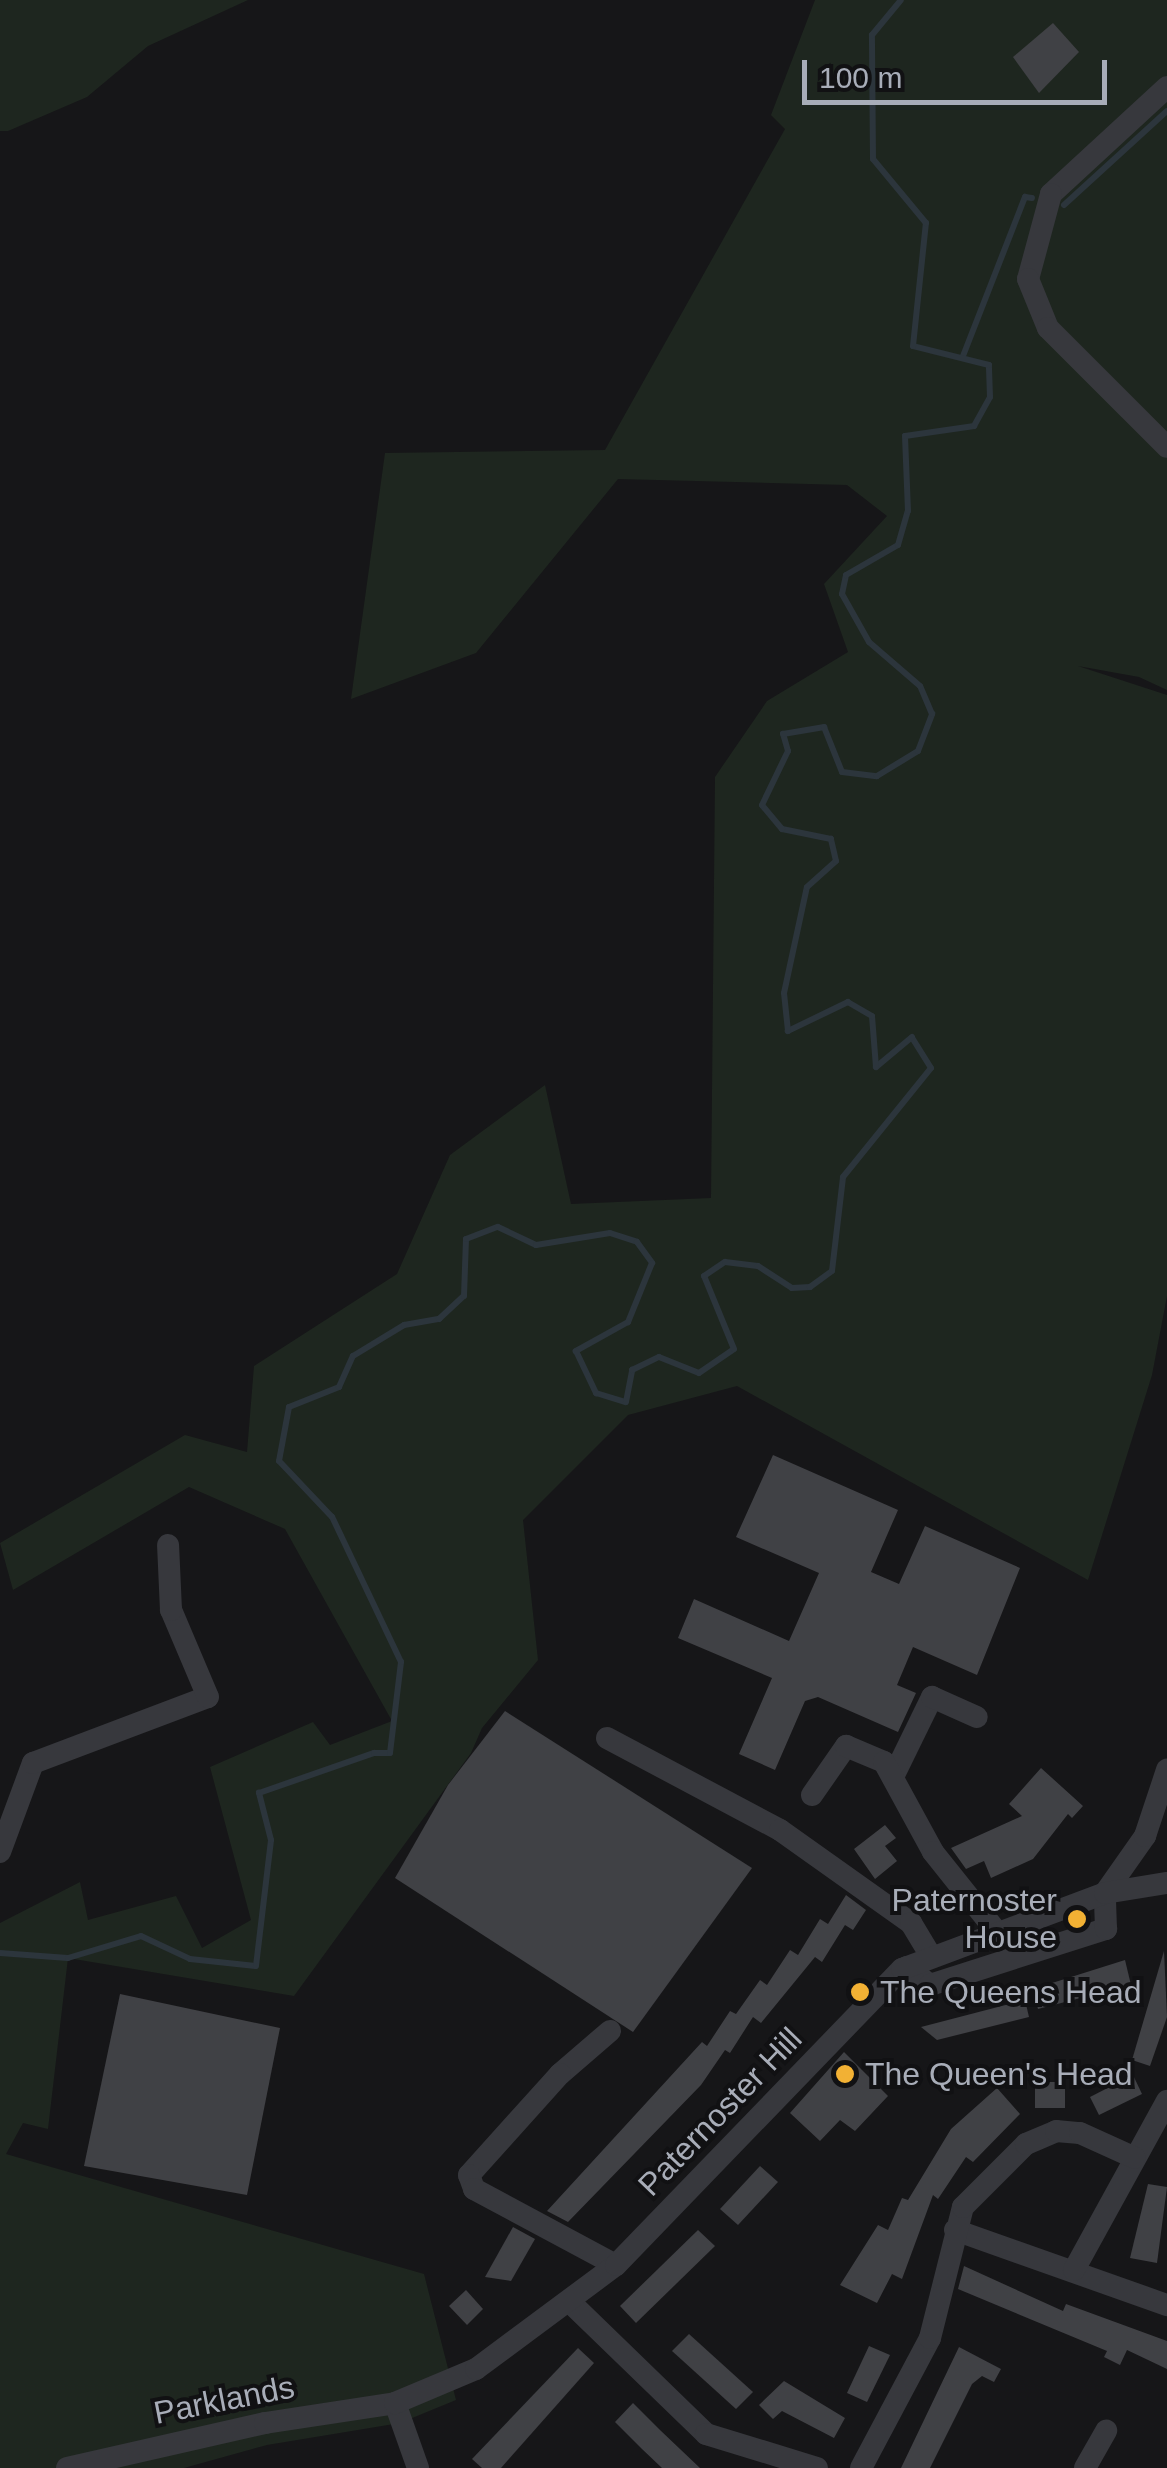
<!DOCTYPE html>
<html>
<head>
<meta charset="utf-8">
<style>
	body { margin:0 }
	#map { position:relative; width:1167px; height:2468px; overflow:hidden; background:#161618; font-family:Helvetica,sans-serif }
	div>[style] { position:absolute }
	.green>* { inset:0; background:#1e261f }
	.stream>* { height:6px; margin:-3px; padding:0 3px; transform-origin:3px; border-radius:3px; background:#2c353c }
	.building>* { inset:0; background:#404145 }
	.minor>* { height:22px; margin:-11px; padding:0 11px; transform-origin:11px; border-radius:11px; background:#37383d }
	.dots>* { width:28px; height:28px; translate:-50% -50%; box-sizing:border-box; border:5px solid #111113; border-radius:50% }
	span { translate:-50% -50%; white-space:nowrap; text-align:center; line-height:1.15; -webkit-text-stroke:8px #111113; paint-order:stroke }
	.poi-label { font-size:32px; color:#a8adb8 }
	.right { translate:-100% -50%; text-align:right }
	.left { translate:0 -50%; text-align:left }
	.street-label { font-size:32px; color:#a8adb8 }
	.scale { position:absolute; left:802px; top:60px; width:305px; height:45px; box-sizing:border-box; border:5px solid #a8adb8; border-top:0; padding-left:12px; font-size:30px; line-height:35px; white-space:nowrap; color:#a8adb8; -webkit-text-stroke:8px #111113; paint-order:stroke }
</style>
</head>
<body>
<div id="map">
	<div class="green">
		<i style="clip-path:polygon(0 0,248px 0,148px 46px,87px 97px,8px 131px,0 131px)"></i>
		<i style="clip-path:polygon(815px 0,1167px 0,1167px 690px,1139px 677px,1078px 666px,1167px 695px,1167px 1296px,1152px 1375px,1088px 1580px,737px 1386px,628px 1415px,523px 1520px,538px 1660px,482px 1728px,471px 1753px,294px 1996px,68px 1958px,48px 2129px,23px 2123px,6px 2154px,424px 2274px,456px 2400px,400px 2423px,267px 2445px,184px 2468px,0 2468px,0 1923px,80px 1882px,88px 1920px,176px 1896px,202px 1948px,251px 1920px,210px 1767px,313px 1722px,330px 1745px,392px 1721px,285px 1529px,189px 1487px,13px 1590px,0 1543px,185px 1435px,247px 1452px,254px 1366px,397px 1274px,450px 1155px,545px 1085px,571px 1204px,711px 1198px,715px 777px,767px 701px,848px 652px,824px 584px,887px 516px,847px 485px,618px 479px,476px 653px,351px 699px,385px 453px,605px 450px,785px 129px,771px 115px)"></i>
	</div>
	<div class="stream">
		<i style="left:1064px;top:205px;width:139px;rotate:-42.4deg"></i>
		<i style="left:963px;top:356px;width:171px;rotate:-68.7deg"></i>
		<i style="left:1025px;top:197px;width:7px;rotate:8deg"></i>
		<i style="left:0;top:1953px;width:68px;rotate:4.2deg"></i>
		<i style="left:68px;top:1958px;width:76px;rotate:-16.8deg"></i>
		<i style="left:141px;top:1936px;width:54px;rotate:25.1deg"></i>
		<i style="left:190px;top:1959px;width:66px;rotate:6.1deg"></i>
		<i style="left:256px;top:1966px;width:127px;rotate:-83.2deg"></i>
		<i style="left:271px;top:1840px;width:49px;rotate:-104.3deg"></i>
		<i style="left:259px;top:1793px;width:122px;rotate:-19.2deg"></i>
		<i style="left:374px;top:1753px;width:16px"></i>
		<i style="left:390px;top:1753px;width:92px;rotate:-83.1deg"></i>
		<i style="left:401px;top:1662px;width:161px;rotate:-115.4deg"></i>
		<i style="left:332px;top:1517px;width:77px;rotate:-133.4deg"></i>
		<i style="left:279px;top:1461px;width:55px;rotate:-79.5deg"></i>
		<i style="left:289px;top:1407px;width:54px;rotate:-21.8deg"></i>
		<i style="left:339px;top:1387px;width:34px;rotate:-66deg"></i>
		<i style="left:353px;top:1356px;width:60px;rotate:-31.3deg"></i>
		<i style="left:404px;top:1325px;width:36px;rotate:-10deg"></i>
		<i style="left:439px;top:1319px;width:34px;rotate:-43deg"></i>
		<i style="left:464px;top:1296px;width:57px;rotate:-88deg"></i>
		<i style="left:466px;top:1239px;width:34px;rotate:-21deg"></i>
		<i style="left:498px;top:1227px;width:42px;rotate:25.3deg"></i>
		<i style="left:536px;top:1245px;width:75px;rotate:-9.2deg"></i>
		<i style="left:610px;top:1233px;width:28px;rotate:18deg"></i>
		<i style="left:637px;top:1242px;width:26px;rotate:54deg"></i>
		<i style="left:652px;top:1263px;width:64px;rotate:112.1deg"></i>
		<i style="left:628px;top:1322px;width:60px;rotate:150.9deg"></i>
		<i style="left:576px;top:1351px;width:47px;rotate:64.5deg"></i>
		<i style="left:596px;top:1393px;width:31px;rotate:17deg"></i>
		<i style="left:626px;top:1402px;width:33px;rotate:-79deg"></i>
		<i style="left:632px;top:1370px;width:30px;rotate:-26deg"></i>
		<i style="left:659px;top:1357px;width:43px;rotate:21.8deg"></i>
		<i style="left:699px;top:1373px;width:42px;rotate:-34.4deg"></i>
		<i style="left:734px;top:1349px;width:79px;rotate:-112.3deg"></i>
		<i style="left:704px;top:1276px;width:25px;rotate:-34deg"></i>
		<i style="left:725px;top:1262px;width:33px;rotate:7deg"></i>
		<i style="left:758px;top:1266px;width:40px;rotate:32.9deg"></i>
		<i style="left:792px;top:1288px;width:18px;rotate:-3deg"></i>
		<i style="left:810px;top:1287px;width:27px;rotate:-36deg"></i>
		<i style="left:832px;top:1271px;width:95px;rotate:-83.3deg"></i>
		<i style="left:843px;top:1177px;width:140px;rotate:-51.1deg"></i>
		<i style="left:931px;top:1068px;width:36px;rotate:-122deg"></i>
		<i style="left:912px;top:1037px;width:47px;rotate:140.2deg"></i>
		<i style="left:876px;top:1067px;width:51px;rotate:-94.5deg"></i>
		<i style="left:872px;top:1016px;width:28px;rotate:-150deg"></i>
		<i style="left:848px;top:1002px;width:67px;rotate:154.2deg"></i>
		<i style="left:788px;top:1031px;width:38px;rotate:-96deg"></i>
		<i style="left:784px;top:993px;width:108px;rotate:-77.8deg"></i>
		<i style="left:807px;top:887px;width:39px;rotate:-42deg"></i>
		<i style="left:836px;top:861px;width:23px;rotate:-103deg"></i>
		<i style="left:831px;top:839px;width:50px;rotate:-168.5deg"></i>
		<i style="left:782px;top:829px;width:31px;rotate:-130deg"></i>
		<i style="left:762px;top:805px;width:60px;rotate:-64.3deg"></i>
		<i style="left:788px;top:751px;width:18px;rotate:-106deg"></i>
		<i style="left:783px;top:734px;width:42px;rotate:-9.7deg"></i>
		<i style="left:824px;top:727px;width:48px;rotate:68.2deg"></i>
		<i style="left:842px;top:772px;width:35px;rotate:7deg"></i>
		<i style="left:877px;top:776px;width:48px;rotate:-31.4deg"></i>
		<i style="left:918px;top:751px;width:40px;rotate:-69deg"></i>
		<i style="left:932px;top:714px;width:30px;rotate:-113deg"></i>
		<i style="left:920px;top:686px;width:67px;rotate:-139.2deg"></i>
		<i style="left:869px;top:642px;width:55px;rotate:-119.4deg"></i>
		<i style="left:842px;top:594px;width:19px;rotate:-78deg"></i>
		<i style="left:846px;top:575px;width:60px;rotate:-30deg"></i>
		<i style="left:898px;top:545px;width:35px;rotate:-74deg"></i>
		<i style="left:908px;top:511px;width:75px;rotate:-92.3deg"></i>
		<i style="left:905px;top:436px;width:70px;rotate:-8.2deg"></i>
		<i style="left:974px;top:426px;width:33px;rotate:-61deg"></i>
		<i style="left:990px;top:397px;width:32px;rotate:-92deg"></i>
		<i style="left:989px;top:365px;width:78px;rotate:-166deg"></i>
		<i style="left:913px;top:346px;width:124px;rotate:-84deg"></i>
		<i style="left:926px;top:223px;width:83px;rotate:-129.6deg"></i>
		<i style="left:873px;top:159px;width:124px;rotate:-90.5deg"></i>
		<i style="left:872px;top:35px;width:45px;rotate:-50.4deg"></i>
	</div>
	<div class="building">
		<i style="clip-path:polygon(1053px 23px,1079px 52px,1039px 93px,1013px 57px)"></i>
		<i style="clip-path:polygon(773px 1455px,898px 1510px,871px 1572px,899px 1584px,925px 1526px,1020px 1568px,977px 1675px,913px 1647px,897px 1685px,916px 1693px,898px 1732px,818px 1697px,805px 1701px,775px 1770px,739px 1754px,772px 1678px,678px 1638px,694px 1599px,789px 1641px,819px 1573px,736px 1537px)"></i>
		<i style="clip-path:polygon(505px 1711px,752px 1868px,633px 2032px,395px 1878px,448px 1785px)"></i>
		<i style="clip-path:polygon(1041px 1768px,1083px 1806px,1072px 1818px,1068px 1814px,1033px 1859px,991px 1878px,984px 1861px,966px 1869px,951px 1848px,1022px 1816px,1009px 1804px)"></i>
		<i style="clip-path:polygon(885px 1825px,896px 1838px,885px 1846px,897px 1861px,875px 1879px,854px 1849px)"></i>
		<i style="clip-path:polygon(846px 1895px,866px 1910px,853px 1930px,845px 1925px,822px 1962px,815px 1957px,761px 2023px,753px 2017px,730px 2053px,725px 2050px,701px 2085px,568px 2222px,547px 2211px,702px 2042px,707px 2046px,730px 2011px,736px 2014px,760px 1980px,767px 1985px,790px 1950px,798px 1955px,820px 1919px,828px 1924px)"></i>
		<i style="clip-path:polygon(1164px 1951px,1167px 2017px,1150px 2066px,1132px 2060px)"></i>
		<i style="clip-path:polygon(1125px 1960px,1131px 1985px,1038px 2009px,1033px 1989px)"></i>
		<i style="clip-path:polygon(120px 1994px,280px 2028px,247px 2195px,84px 2166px)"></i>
		<i style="clip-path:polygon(1025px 2000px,1029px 2017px,937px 2040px,921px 2027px)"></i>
		<i style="clip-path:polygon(844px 2052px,888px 2096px,855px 2131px,840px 2120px,820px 2141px,790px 2113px)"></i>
		<i style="clip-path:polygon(1133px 2075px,1142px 2094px,1099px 2115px,1090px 2097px)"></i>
		<i style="clip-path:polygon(1035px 2082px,1065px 2082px,1065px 2108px,1035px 2108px)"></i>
		<i style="clip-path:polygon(997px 2088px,1020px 2114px,973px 2162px,966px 2157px,938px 2199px,933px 2195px,902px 2279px,892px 2274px,877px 2303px,840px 2285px,878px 2225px,888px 2230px,902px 2198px,908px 2200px,951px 2129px)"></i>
		<i style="clip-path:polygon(760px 2166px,778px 2182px,738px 2225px,720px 2209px)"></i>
		<i style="clip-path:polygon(1148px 2184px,1167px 2187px,1157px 2263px,1130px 2258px)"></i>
		<i style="clip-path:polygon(513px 2227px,535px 2239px,511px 2281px,485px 2277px)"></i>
		<i style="clip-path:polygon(698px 2230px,715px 2246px,636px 2323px,620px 2306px)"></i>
		<i style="clip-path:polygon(964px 2266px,1063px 2311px,1066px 2304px,1167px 2341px,1167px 2369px,1127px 2350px,1120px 2365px,1104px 2357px,1107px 2351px,958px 2289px)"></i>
		<i style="clip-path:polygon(466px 2290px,483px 2309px,467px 2325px,449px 2306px)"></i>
		<i style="clip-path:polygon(689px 2334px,753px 2392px,736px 2409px,672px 2351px)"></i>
		<i style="clip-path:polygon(869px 2346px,890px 2355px,867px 2402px,847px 2393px)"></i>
		<i style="clip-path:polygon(959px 2347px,1001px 2369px,994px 2382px,982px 2376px,972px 2384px,930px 2468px,901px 2468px)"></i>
		<i style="clip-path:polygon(578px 2348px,594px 2363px,501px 2468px,482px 2468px,472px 2459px)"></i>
		<i style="clip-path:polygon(784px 2381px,845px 2418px,834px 2438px,782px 2411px,773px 2419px,759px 2405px)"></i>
		<i style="clip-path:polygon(633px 2403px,660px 2430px,700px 2468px,662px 2468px,642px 2449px,615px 2422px)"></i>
	</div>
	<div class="minor">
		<i style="left:1167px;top:87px;width:158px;rotate:137.3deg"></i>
		<i style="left:1051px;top:194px;width:88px;rotate:105.1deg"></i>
		<i style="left:1028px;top:279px;width:53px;rotate:67.8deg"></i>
		<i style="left:1048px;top:328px;width:168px;rotate:45deg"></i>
		<i style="left:607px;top:1738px;width:196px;rotate:28deg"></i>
		<i style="left:780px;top:1830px;width:161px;rotate:35.4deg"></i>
		<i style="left:911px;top:1923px;width:39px;rotate:59deg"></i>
		<i style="left:894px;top:1775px;width:87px;rotate:-64deg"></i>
		<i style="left:932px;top:1697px;width:49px;rotate:24deg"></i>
		<i style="left:812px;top:1795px;width:60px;rotate:-55.2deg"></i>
		<i style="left:846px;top:1746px;width:41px;rotate:22.8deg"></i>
		<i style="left:884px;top:1762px;width:102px;rotate:61.4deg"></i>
		<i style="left:933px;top:1852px;width:101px;rotate:51.4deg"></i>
		<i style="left:0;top:1852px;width:95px;rotate:-69.7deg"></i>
		<i style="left:33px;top:1763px;width:187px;rotate:-20.7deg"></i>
		<i style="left:208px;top:1697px;width:95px;rotate:-113deg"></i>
		<i style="left:171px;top:1610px;width:65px;rotate:-92.6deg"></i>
		<i style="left:1105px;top:1893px;width:70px;rotate:-54.9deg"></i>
		<i style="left:1145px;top:1836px;width:70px;rotate:-71.6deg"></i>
		<i style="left:907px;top:1967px;width:29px;rotate:38deg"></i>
		<i style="left:930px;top:1985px;width:185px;rotate:-17.7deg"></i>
		<i style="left:1106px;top:1929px;width:36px;rotate:-92deg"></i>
		<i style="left:610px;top:2031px;width:66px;rotate:139.3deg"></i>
		<i style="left:560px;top:2074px;width:136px;rotate:132deg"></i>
		<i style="left:469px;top:2175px;width:15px;rotate:70deg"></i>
		<i style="left:474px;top:2189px;width:161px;rotate:28.2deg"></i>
		<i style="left:955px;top:2230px;width:225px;rotate:19.5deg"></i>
		<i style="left:1074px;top:2270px;width:193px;rotate:-61.2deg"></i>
		<i style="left:572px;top:2304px;width:187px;rotate:44.1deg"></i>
		<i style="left:706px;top:2434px;width:116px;rotate:17deg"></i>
		<i style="left:395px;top:2403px;width:69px;rotate:70.5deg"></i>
		<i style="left:67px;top:2468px;width:203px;rotate:-12.8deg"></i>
		<i style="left:265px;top:2423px;width:132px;rotate:-8.7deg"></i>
		<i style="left:395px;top:2403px;width:88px;rotate:-22.8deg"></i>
		<i style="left:476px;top:2369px;width:174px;rotate:-36.6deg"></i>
		<i style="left:616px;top:2265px;width:412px;rotate:-46deg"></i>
		<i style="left:902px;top:1969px;width:217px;rotate:-20.5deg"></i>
		<i style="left:1105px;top:1893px;width:63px;rotate:-9.2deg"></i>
		<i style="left:861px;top:2468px;width:147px;rotate:-62deg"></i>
		<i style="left:930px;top:2338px;width:135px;rotate:-75.9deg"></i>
		<i style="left:963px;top:2207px;width:89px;rotate:-45deg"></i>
		<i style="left:1026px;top:2144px;width:33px;rotate:-23deg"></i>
		<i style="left:1056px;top:2131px;width:24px;rotate:5deg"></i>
		<i style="left:1080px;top:2133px;width:60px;rotate:24.4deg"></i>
		<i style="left:1085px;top:2468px;width:43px;rotate:-60.4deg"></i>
	</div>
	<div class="dots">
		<i style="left:1077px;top:1919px;background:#f2b134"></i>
		<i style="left:860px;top:1992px;background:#f2b134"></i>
		<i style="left:845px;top:2074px;background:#f2b134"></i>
	</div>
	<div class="poi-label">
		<span class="right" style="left:1057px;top:1919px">Paternoster<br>House</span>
		<span class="left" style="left:880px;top:1992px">The Queens Head</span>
		<span class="left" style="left:865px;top:2074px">The Queen's Head</span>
	</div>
	<div class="street-label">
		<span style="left:720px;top:2112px;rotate:-46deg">Paternoster Hill</span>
		<span style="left:224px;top:2400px;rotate:-11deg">Parklands</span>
	</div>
	<div class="scale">100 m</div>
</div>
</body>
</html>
